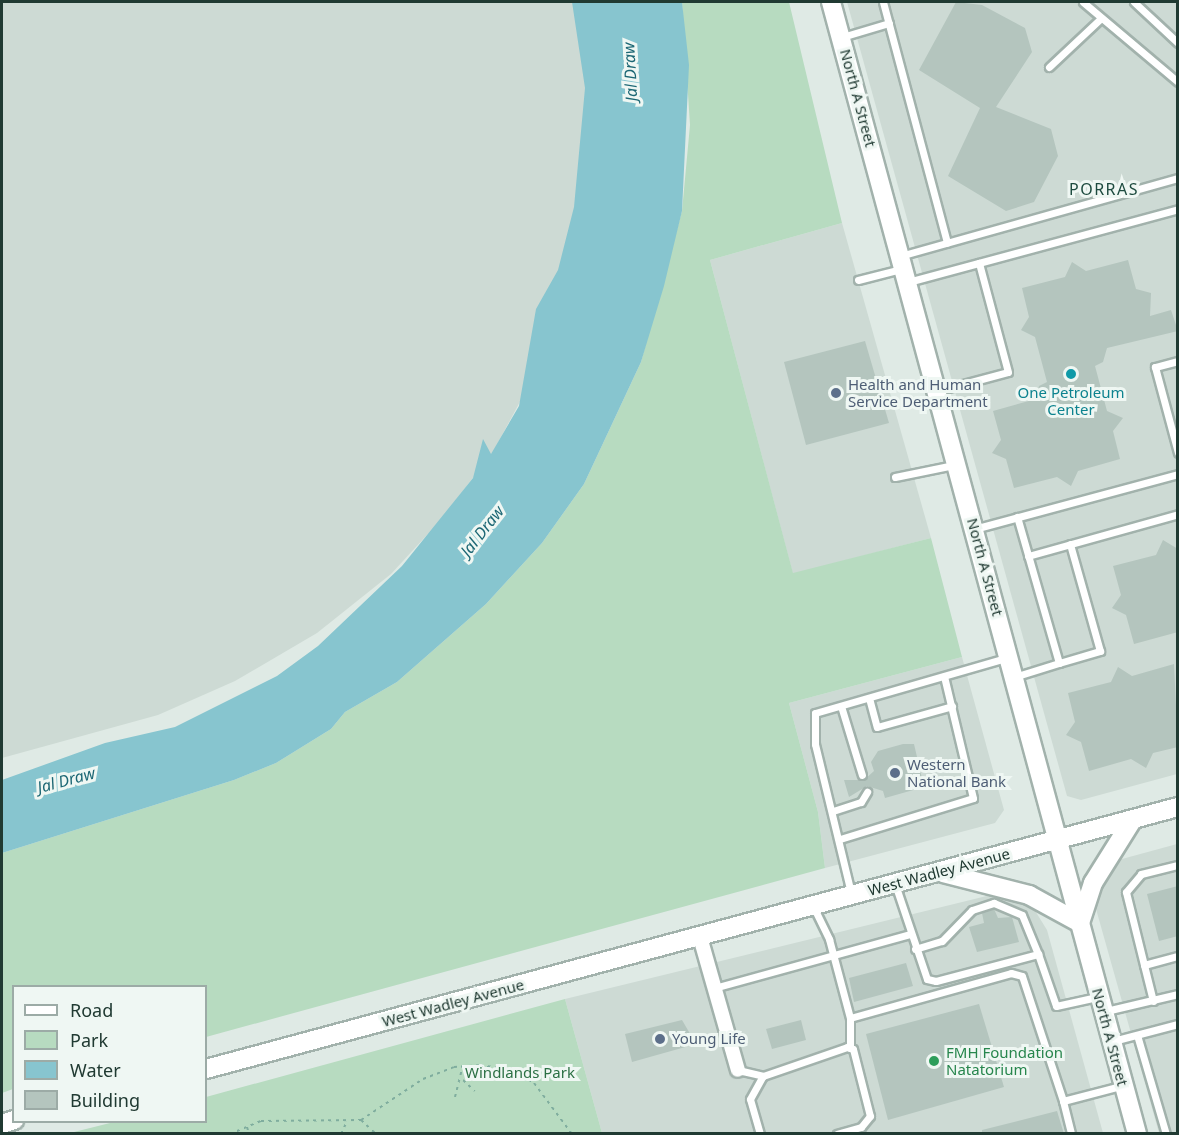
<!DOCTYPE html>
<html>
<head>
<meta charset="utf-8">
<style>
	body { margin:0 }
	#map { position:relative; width:1179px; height:1135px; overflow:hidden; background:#dfeae5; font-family:"Noto Sans",sans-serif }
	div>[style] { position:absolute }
	.built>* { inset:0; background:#cddad4 }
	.green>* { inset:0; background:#b7dbc0 }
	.water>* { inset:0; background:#87c5cf }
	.building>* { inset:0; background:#b4c5be }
	.path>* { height:2px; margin-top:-1px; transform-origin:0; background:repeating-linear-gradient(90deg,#7fad9e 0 3px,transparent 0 7.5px) }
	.roads { filter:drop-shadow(2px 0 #a2b2ac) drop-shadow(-2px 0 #a2b2ac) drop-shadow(0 2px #a2b2ac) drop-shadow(0 -2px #a2b2ac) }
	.service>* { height:7px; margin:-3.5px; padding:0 3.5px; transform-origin:3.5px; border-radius:3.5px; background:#fff }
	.minor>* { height:14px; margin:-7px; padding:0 7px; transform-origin:7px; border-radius:7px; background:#fff }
	.secondary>* { height:18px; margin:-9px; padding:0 9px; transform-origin:9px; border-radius:9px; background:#fff }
	.dots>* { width:16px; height:16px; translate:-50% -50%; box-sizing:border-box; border:3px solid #eff7f3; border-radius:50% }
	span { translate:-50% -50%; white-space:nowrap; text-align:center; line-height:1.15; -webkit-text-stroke:6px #eff7f3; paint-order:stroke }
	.street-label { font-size:15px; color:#203a32 }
	.service-label { font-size:15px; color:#4e5e75 }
	.left { translate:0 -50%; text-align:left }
	.culture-label { font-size:15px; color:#0d838f }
	.leisure-label { font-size:15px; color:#27864d }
	.park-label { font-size:15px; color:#2b7044 }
	.water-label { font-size:16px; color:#1c6774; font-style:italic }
	.neighbourhood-label { font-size:16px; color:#1d4b3f; letter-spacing:1.5px }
	.frame { position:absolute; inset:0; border:3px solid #203a32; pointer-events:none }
	.legend { position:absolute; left:12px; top:985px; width:195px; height:138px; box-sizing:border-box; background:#eff7f3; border:2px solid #9caba6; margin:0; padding:8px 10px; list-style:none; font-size:18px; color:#203a32 }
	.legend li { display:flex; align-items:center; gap:12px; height:30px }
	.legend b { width:30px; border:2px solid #9caba6 }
</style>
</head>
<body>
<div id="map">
	<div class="built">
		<i style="clip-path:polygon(2px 2px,587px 2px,595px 118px,537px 370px,493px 452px,438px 523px,391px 574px,317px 633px,235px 681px,158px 715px,2px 758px)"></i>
		<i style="clip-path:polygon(847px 2px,1177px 2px,1177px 774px,1081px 800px,1067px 796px)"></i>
		<i style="clip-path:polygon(842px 223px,931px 538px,793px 574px,710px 260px)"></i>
		<i style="clip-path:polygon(962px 657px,1004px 810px,995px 823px,825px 868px,818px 812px,789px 703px)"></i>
		<i style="clip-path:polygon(1177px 844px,1177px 1133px,1159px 1133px,1096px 909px,1111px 862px)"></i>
		<i style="clip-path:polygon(999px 893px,1034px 909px,1047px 930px,1103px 1133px,602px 1133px,565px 999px)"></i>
	</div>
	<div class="green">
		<i style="clip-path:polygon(682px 2px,789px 2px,842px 223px,710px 260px,793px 573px,931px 538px,962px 657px,789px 703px,818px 812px,825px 868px,206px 1037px,206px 986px,14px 986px,13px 1089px,2px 1093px,2px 853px,234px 780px,276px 763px,331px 729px,345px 712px,397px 682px,486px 604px,542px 543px,584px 484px,641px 362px,682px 211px,690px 125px)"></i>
		<i style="clip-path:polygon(565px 999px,602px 1133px,70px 1133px,114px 1122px,206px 1122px,206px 1097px)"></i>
	</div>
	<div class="water">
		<i style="clip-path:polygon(572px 2px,682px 2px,689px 65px,682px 211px,664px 286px,641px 362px,584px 484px,542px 543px,486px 604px,397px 682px,345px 712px,331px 729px,276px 763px,234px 780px,2px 853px,2px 780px,105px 743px,175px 727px,277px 676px,318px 646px,402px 566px,473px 478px,483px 439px,491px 454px,519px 406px,536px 309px,558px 270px,574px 207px,585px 88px)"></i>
	</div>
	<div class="building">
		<i style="clip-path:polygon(956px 2px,982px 5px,1025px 28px,1032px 52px,996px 107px,1051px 129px,1058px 156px,1034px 202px,1006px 211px,948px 176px,980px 108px,919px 70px)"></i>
		<i style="clip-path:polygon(1128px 260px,1136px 289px,1151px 293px,1150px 316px,1171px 310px,1178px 331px,1107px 348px,1103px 362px,1095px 366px,1107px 411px,1123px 418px,1113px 431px,1120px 459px,1078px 471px,1071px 486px,1057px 477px,1014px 488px,1006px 459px,992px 453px,1001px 440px,993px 411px,1036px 399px,1039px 386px,1047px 382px,1035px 337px,1021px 330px,1029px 317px,1022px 288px,1065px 277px,1072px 262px,1086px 271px)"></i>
		<i style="clip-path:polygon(865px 341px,889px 423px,806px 445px,784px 362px)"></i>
		<i style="clip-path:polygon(1163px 540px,1178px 549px,1178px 632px,1134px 644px,1126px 615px,1112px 608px,1121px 595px,1113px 566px,1156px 555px)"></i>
		<i style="clip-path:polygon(1174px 664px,1178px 747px,1153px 753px,1146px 768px,1131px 759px,1089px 771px,1081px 742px,1066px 735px,1075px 722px,1068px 693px,1111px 682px,1118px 667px,1132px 676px)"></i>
		<i style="clip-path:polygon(903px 744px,914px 744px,924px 787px,885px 798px,883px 791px,867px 786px,849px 797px,844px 780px,864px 780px,874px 771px,871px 762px,878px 751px)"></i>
		<i style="clip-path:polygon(1178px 886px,1178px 936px,1159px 941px,1147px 894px)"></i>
		<i style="clip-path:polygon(994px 909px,998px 918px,1012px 917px,1019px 942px,977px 952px,969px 927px,984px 923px,982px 913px)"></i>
		<i style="clip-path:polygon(906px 963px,913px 986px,854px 1002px,849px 978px)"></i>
		<i style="clip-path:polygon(979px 1004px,1004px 1087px,888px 1120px,866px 1034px)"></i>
		<i style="clip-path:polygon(682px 1020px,696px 1044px,632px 1062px,625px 1034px)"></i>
		<i style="clip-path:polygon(801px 1020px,806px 1040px,772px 1049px,766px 1029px)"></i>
		<i style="clip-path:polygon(1057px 1111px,1064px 1134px,982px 1134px,982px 1130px)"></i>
	</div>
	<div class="path">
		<i style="left:463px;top:1080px;width:16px;rotate:43deg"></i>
		<i style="left:455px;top:1097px;width:32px;rotate:-76deg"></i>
		<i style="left:361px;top:1120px;width:21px;rotate:43deg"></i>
		<i style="left:247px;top:1127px;width:7px;rotate:74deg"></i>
		<i style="left:230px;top:1134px;width:34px;rotate:-23deg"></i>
		<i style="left:261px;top:1121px;width:100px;rotate:-0.6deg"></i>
		<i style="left:361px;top:1120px;width:74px;rotate:-33.5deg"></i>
		<i style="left:423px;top:1079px;width:33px;rotate:-21deg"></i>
		<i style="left:454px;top:1067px;width:26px;rotate:-4deg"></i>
		<i style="left:480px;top:1065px;width:36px;rotate:9deg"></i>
		<i style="left:516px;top:1071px;width:22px;rotate:34deg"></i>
		<i style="left:534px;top:1083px;width:64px;rotate:53.3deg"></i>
		<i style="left:341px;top:1134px;width:14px;rotate:-65deg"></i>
	</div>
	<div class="roads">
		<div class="service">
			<i style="left:883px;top:2px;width:249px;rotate:75.1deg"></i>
			<i style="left:1083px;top:2px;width:124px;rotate:40.1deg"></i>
			<i style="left:1134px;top:2px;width:60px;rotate:43deg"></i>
			<i style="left:842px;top:37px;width:49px;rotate:-16.6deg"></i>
			<i style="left:1049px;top:67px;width:69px;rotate:-43.2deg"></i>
			<i style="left:900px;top:256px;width:289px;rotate:-15.7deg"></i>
			<i style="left:858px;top:280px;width:44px;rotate:-14.3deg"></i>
			<i style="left:908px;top:282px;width:280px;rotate:-15.1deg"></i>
			<i style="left:1178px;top:361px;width:24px;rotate:165deg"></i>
			<i style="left:1155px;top:367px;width:89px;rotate:75deg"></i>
			<i style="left:937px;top:391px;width:73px;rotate:-15deg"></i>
			<i style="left:1008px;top:372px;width:113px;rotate:-104.9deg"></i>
			<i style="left:895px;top:477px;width:60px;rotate:-11.5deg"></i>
			<i style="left:974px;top:529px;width:211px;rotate:-15.1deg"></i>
			<i style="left:1028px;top:556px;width:156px;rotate:-15.6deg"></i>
			<i style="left:1059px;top:663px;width:43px;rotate:-16.3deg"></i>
			<i style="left:1100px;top:651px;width:111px;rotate:-105.7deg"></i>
			<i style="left:1014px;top:677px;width:47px;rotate:-17.3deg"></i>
			<i style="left:1059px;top:663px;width:152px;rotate:-106deg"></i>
			<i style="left:869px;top:698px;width:30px;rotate:75deg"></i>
			<i style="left:877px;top:727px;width:78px;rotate:-15.6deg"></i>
			<i style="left:841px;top:706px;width:72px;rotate:73.1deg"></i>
			<i style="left:833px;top:811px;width:29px;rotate:-18deg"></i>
			<i style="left:861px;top:802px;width:12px;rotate:-59deg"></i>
			<i style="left:840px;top:839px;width:139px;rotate:-17.1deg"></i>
			<i style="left:973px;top:798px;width:125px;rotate:-103.4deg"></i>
			<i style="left:895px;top:884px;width:100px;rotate:71.4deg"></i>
			<i style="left:927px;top:979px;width:9px;rotate:13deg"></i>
			<i style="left:936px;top:981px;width:106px;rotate:-14.8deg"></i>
			<i style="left:1038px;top:954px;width:55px;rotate:70.9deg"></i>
			<i style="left:1056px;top:1006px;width:42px;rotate:-12.4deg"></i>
			<i style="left:851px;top:893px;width:153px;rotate:-103.6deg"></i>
			<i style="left:815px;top:744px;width:31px;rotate:-90deg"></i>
			<i style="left:815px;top:713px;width:199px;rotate:-16.1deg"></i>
			<i style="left:813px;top:906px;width:37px;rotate:64deg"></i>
			<i style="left:829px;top:939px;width:82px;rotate:75.1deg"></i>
			<i style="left:915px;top:949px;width:28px;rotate:-17deg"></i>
			<i style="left:942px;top:941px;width:43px;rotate:-45.9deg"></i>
			<i style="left:972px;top:910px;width:23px;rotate:-18deg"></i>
			<i style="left:994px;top:903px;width:30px;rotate:23deg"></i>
			<i style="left:1022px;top:915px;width:42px;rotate:67.7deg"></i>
			<i style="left:1144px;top:965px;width:75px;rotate:-103.9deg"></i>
			<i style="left:1126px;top:892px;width:23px;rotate:-50deg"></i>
			<i style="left:1141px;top:874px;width:38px;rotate:-14deg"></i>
			<i style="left:714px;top:988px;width:203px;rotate:-15.4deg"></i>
			<i style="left:1153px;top:1001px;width:37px;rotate:-104deg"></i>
			<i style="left:1144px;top:965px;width:35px;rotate:-15deg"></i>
			<i style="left:1106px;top:1011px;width:74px;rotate:-13.3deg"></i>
			<i style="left:1137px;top:1035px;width:103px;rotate:73.7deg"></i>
			<i style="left:1113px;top:1041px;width:67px;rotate:-14.7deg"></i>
			<i style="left:850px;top:1048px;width:30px;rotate:-90deg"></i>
			<i style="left:850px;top:1018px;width:167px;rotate:-15.6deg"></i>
			<i style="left:1011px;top:973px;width:11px;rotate:15deg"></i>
			<i style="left:1022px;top:976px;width:132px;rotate:71.8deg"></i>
			<i style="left:1063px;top:1101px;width:60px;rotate:-14.5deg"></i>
			<i style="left:738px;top:1070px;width:26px;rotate:13deg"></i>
			<i style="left:1063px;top:1101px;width:34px;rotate:76deg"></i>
			<i style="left:760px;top:1134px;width:36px;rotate:-106deg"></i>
			<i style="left:750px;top:1099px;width:26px;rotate:-61deg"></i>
			<i style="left:763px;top:1076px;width:89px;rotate:-19deg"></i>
			<i style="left:847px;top:1047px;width:6px;rotate:18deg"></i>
			<i style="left:853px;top:1049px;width:69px;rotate:75.8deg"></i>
			<i style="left:870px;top:1116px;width:14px;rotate:129deg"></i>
			<i style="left:861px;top:1127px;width:25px;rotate:164deg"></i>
		</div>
		<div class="minor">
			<i style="left:700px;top:937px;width:138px;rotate:74.1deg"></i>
		</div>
		<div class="secondary">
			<i style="left:831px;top:2px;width:1173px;rotate:74.87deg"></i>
			<i style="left:943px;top:873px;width:89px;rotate:14.3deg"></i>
			<i style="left:1029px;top:895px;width:58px;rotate:28.8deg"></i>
			<i style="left:1080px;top:923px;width:42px;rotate:-72deg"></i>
			<i style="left:1093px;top:883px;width:75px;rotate:-58deg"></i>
			<i style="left:206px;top:1069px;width:1007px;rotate:-15.09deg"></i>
			<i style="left:2px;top:1124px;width:13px;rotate:-18deg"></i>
		</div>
	</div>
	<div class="dots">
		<i style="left:1071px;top:374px;background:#0f9aa8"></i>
		<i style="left:836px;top:393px;background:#5c6f8a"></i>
		<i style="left:895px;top:773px;background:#5c6f8a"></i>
		<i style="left:660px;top:1039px;background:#5c6f8a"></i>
		<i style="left:934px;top:1061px;background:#2e9e5b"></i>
	</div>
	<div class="street-label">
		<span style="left:858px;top:98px;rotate:75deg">North A Street</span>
		<span style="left:985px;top:567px;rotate:75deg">North A Street</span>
		<span style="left:939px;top:872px;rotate:-15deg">West Wadley Avenue</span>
		<span style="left:453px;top:1003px;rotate:-15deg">West Wadley Avenue</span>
		<span style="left:1110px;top:1037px;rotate:75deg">North A Street</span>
	</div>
	<div class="service-label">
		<span class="left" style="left:848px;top:393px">Health and Human<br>Service Department</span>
		<span class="left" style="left:907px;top:773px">Western<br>National Bank</span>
		<span class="left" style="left:672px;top:1039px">Young Life</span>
	</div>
	<div class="culture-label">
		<span style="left:1071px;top:401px">One Petroleum<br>Center</span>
	</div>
	<div class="leisure-label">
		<span class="left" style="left:946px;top:1061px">FMH Foundation<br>Natatorium</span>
	</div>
	<div class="park-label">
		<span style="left:520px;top:1073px">Windlands Park</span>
	</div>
	<div class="water-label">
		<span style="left:630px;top:72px;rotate:-93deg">Jal Draw</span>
		<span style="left:482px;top:531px;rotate:-52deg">Jal Draw</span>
		<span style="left:66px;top:780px;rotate:-15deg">Jal Draw</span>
	</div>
	<div class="neighbourhood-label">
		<span style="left:1104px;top:189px">PORRAS</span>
	</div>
	<div class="frame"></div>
	<ul class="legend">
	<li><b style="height:8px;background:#fff"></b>Road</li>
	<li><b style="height:16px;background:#b7dbc0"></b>Park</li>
	<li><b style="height:16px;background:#87c5cf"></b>Water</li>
	<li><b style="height:16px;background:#b4c5be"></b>Building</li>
	</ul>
</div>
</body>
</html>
